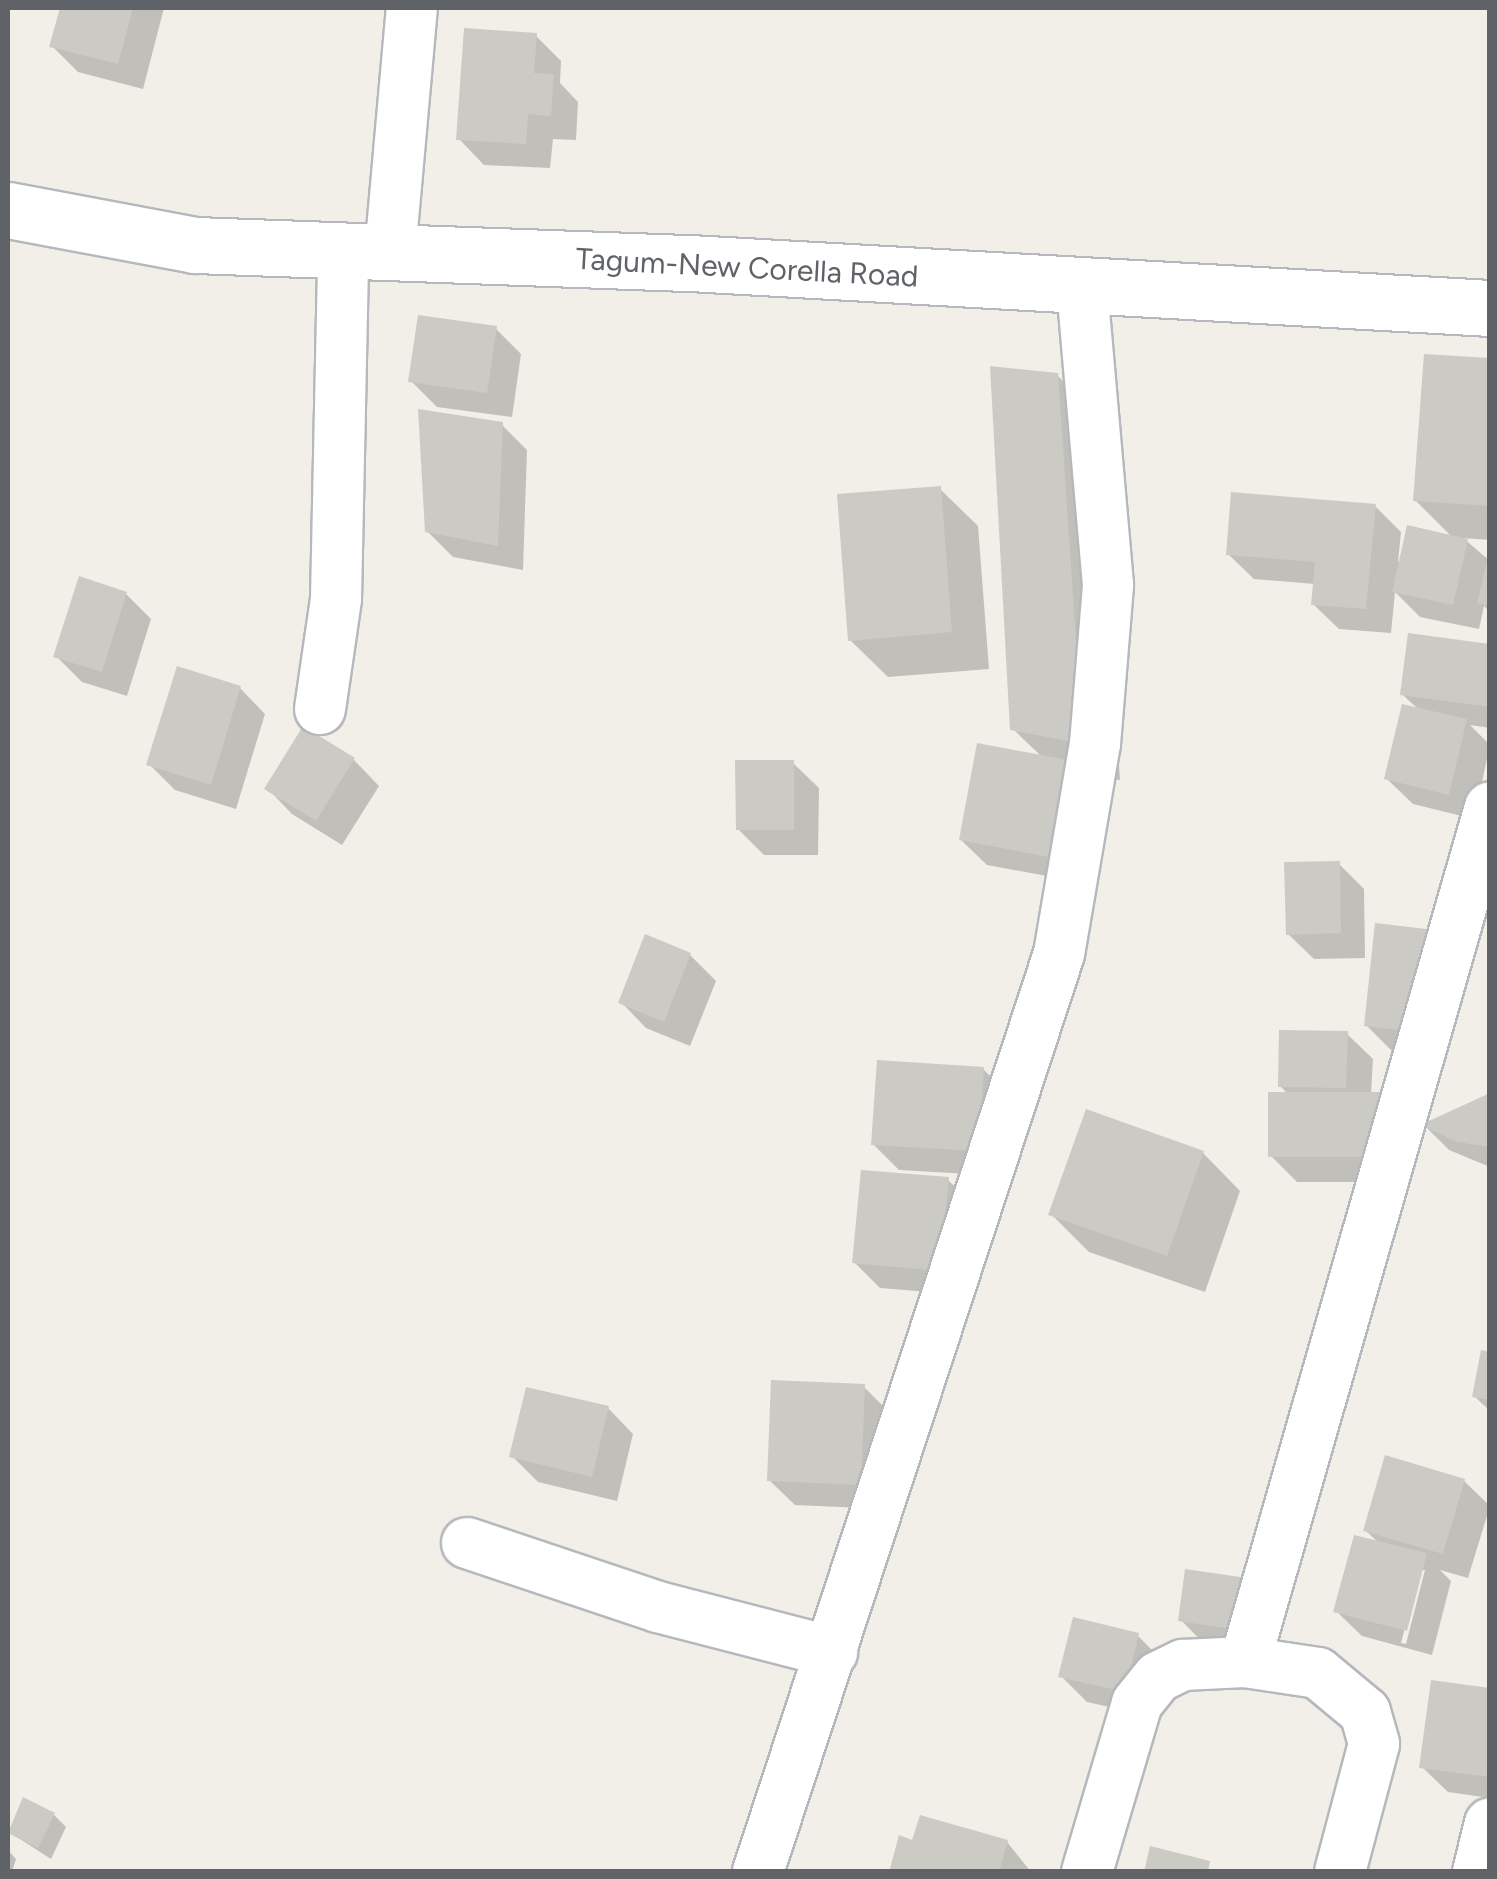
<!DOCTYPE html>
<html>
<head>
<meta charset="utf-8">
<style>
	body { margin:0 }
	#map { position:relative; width:1497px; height:1879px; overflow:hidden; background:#f1efe8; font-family:Figtree,sans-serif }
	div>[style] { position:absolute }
	.shadow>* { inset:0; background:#0003 }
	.building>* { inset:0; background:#cccac5 }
	.roads { filter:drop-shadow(2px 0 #b5b8bc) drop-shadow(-2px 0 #b5b8bc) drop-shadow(0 2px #b5b8bc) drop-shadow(0 -2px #b5b8bc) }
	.street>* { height:50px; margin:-25px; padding:0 25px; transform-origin:25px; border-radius:25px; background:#fff }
	.secondary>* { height:55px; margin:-27.5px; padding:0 27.5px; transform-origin:27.5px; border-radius:27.5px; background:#fff }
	span { translate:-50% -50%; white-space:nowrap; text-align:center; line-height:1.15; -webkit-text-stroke:10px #fff; paint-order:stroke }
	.street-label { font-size:30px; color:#5f6368 }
	.frame { position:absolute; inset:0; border:10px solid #5f6368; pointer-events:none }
</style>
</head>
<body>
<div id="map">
	<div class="shadow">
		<i style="clip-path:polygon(63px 8px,164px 8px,143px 89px,78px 72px,52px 46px)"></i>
		<i style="clip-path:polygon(536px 36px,561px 61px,560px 83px,578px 102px,576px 140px,553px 139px,550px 168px,484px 165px,459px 139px)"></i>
		<i style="clip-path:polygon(495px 328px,521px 354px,512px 417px,437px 407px,411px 381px)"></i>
		<i style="clip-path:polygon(1490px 360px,1490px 540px,1463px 538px,1490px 561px,1490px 612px,1484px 606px,1479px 629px,1420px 617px,1395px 592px,1391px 633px,1339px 629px,1313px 604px,1315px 584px,1254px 579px,1228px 554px,1375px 506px,1401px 532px,1398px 562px,1454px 539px,1415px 500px)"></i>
		<i style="clip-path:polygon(1057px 375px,1094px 413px,1120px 780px,1076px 772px,1074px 881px,987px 865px,961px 840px,1042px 757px,1013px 729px)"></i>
		<i style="clip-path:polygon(501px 424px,527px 450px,523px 570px,453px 557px,427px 531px)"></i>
		<i style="clip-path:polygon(940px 489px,978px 526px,989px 669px,888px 677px,850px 640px)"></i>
		<i style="clip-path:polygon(126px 594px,151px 619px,127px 696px,82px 682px,56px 656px)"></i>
		<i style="clip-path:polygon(1490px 646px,1490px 728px,1470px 725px,1490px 745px,1474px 819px,1413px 804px,1387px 779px,1419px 710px,1403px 695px)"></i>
		<i style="clip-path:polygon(240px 688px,265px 714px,236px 809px,175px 790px,149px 764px)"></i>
		<i style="clip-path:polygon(303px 730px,354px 760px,379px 786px,342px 845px,292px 814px,267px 788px)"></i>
		<i style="clip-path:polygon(793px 763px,819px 788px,818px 855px,764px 855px,738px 829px)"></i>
		<i style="clip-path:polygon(1339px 864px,1364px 889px,1365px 958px,1314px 959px,1288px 934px)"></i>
		<i style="clip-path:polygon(1425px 931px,1450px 957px,1440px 1056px,1392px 1051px,1366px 1025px)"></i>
		<i style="clip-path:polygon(690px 955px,716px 981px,690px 1046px,646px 1028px,621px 1002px)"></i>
		<i style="clip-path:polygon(1347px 1034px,1373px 1059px,1371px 1094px,1409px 1120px,1409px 1182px,1297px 1182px,1271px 1156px,1289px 1095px,1280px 1086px)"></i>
		<i style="clip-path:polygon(983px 1069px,1009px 1095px,1003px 1176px,899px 1170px,873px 1144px)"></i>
		<i style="clip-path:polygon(1490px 1096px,1490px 1167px,1449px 1150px,1425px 1126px)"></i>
		<i style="clip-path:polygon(1203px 1153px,1240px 1191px,1205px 1292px,1089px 1252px,1051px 1214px)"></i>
		<i style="clip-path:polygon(948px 1180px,974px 1205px,965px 1295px,880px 1288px,854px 1262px)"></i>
		<i style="clip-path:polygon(1490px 1355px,1490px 1411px,1474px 1396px)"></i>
		<i style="clip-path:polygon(864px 1387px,890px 1413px,885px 1509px,795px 1505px,769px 1480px)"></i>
		<i style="clip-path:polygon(608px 1408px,633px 1434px,617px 1501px,538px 1482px,512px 1456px)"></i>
		<i style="clip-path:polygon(evenodd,1464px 1481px,1490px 1506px,1468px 1578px,1440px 1570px,1451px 1581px,1432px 1655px,1362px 1636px,1336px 1611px,1379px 1543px,1365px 1530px,1464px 1481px,1420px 1570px,1425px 1570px,1406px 1644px,1401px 1643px,1420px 1570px)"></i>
		<i style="clip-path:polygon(1246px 1580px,1264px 1654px,1206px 1646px,1181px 1620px)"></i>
		<i style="clip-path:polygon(1138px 1636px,1163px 1661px,1150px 1716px,1087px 1702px,1061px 1676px)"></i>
		<i style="clip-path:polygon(1490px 1690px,1490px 1798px,1448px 1792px,1422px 1767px)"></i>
		<i style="clip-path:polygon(54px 1815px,66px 1827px,51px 1859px,9px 1832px)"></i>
		<i style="clip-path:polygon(1007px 1842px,1031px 1872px,891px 1872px,914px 1843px)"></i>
		<i style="clip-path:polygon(8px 1850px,16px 1859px,12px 1872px,8px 1872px)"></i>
	</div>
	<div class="building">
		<i style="clip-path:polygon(60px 8px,133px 8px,118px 64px,49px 47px)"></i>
		<i style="clip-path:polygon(464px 28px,537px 33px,534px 73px,554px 74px,551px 116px,528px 114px,526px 144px,456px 140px)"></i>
		<i style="clip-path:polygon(418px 315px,497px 326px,487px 393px,408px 382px)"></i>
		<i style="clip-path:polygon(1424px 354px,1490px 358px,1490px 506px,1413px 501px)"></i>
		<i style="clip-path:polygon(990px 366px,1058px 373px,1083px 744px,1010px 730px)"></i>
		<i style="clip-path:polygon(418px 409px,503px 422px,498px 546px,425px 532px)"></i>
		<i style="clip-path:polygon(941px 486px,952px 632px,848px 641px,837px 494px)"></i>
		<i style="clip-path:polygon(1231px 492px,1376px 504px,1366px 609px,1311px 605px,1315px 562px,1226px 555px)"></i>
		<i style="clip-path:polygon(1407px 525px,1468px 539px,1453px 605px,1392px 592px)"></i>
		<i style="clip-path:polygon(1488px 557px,1490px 557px,1490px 606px,1477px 604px)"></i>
		<i style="clip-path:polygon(79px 576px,127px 592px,102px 672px,53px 657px)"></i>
		<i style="clip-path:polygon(1408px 633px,1490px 644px,1490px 707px,1400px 695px)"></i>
		<i style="clip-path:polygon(177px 666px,241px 686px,211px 785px,146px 765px)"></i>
		<i style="clip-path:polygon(1402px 704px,1467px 719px,1449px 795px,1384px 779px)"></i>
		<i style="clip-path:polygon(303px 726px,355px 758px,316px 821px,264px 789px)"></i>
		<i style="clip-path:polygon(977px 743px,1068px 760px,1049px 857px,959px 840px)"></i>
		<i style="clip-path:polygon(735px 760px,794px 760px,794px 830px,736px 830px)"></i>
		<i style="clip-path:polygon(1340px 861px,1341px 933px,1286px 935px,1284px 862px)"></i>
		<i style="clip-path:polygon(1375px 923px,1426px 929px,1415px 1032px,1364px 1026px)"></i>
		<i style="clip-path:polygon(645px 934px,691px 953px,664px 1022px,618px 1003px)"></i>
		<i style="clip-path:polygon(1279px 1030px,1348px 1031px,1346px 1088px,1278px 1087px)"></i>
		<i style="clip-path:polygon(877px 1060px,984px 1067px,978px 1151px,871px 1145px)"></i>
		<i style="clip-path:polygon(1268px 1092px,1385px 1092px,1384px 1157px,1268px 1157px)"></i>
		<i style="clip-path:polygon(1490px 1093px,1490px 1147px,1457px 1142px,1420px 1125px)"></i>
		<i style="clip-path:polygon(1086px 1109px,1204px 1151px,1167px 1256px,1048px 1215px)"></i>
		<i style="clip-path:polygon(861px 1170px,949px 1177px,940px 1271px,852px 1263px)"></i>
		<i style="clip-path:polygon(1481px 1350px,1490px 1352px,1490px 1400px,1472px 1397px)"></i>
		<i style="clip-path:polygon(771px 1380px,865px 1384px,861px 1485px,767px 1481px)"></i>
		<i style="clip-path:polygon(526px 1387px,609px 1406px,592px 1477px,509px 1457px)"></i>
		<i style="clip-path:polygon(1385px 1455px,1465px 1479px,1443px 1554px,1363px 1531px)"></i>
		<i style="clip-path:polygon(1354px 1535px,1427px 1553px,1407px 1631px,1333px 1612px)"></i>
		<i style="clip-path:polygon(1185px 1569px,1247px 1578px,1239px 1630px,1178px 1621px)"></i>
		<i style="clip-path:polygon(1073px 1617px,1139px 1633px,1125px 1692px,1058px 1677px)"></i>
		<i style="clip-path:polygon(1431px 1680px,1490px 1688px,1490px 1777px,1419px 1768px)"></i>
		<i style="clip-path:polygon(23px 1797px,55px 1813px,38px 1848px,8px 1833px)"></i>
		<i style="clip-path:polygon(920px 1815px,1008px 1840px,999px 1872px,889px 1872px,899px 1835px,912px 1840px)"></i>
		<i style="clip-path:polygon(1150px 1846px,1210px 1861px,1208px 1872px,1144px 1872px)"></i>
	</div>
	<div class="roads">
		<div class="street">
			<i style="left:390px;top:253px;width:246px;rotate:-84.9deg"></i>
			<i style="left:320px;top:709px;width:111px;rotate:-81.7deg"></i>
			<i style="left:336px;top:599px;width:345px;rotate:-88.8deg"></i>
			<i style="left:467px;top:1543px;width:201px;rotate:18.5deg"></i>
			<i style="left:658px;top:1607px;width:180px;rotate:14.5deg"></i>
			<i style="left:1245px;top:1662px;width:889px;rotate:-74.01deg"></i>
			<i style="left:758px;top:1872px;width:966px;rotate:-71.85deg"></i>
			<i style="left:1059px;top:954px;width:213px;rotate:-80.3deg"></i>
			<i style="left:1095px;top:744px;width:160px;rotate:-85.3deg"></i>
			<i style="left:1108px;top:585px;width:301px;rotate:-95deg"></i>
			<i style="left:1087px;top:1872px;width:176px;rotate:-73.5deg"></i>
			<i style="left:1137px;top:1703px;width:33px;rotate:-51deg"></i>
			<i style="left:1158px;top:1677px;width:28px;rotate:-26deg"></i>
			<i style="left:1183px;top:1665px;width:62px;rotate:-2.8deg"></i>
			<i style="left:1245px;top:1662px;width:74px;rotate:8.6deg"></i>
			<i style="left:1318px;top:1673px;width:61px;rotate:39.7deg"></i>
			<i style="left:1365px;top:1712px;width:33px;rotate:74deg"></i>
			<i style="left:1374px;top:1744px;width:132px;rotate:104.9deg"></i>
			<i style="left:1478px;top:1872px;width:50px;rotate:-76.2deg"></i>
		</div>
		<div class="secondary">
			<i style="left:8px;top:210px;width:190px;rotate:10.6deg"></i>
			<i style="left:195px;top:245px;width:495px;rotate:2.1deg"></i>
			<i style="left:690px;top:263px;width:801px;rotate:3.22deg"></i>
		</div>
	</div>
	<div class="street-label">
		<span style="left:747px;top:268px;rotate:3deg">Tagum-New Corella Road</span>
	</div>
	<div class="frame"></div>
</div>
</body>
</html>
